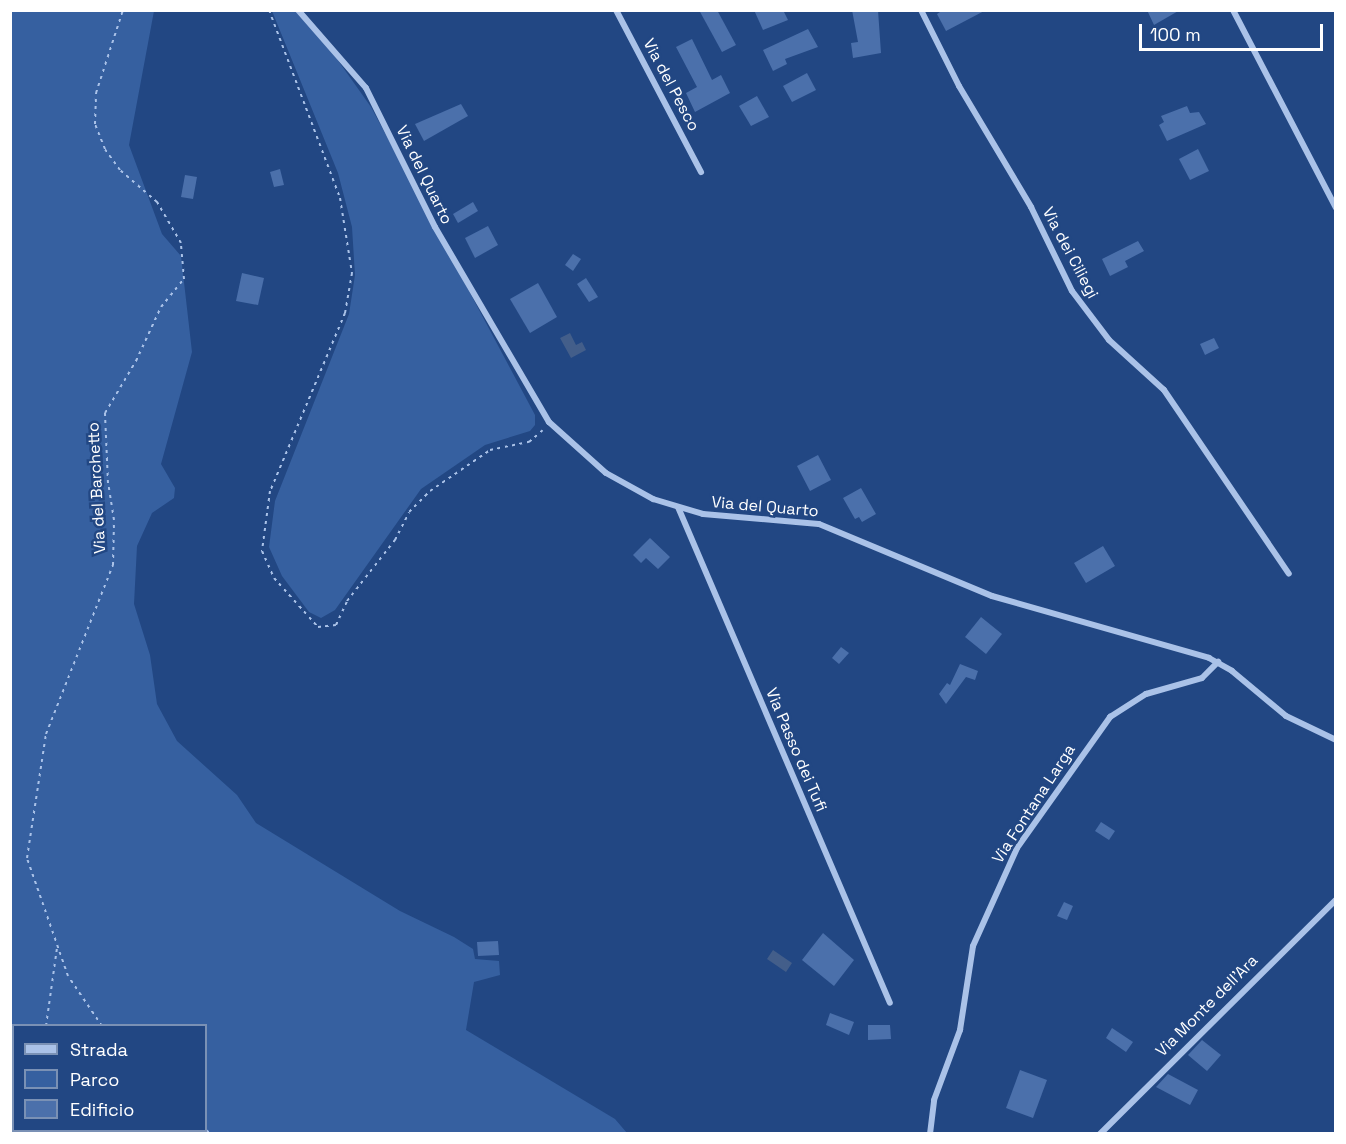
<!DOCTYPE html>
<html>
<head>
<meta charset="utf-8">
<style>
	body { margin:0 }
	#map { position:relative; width:1346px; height:1144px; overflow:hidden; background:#224783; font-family:"Space Grotesk",sans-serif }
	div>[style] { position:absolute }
	.green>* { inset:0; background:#3660a0 }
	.water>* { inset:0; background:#435e8a }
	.building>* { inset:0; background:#4b70ab }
	.path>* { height:2px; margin-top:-1px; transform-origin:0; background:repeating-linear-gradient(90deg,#aac2e8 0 3px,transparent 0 7.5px) }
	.minor>* { height:6px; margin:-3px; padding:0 3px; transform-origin:3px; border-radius:3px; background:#aac2e8 }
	span { translate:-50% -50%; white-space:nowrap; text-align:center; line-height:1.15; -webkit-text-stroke:5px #224783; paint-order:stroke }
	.street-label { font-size:16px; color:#fff }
	.frame { position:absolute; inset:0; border:12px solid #fff; pointer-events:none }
	.legend { position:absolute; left:12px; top:1024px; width:195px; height:108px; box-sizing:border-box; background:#224783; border:2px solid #7a91b5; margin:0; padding:8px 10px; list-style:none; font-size:18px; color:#fff }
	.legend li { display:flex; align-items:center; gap:12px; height:30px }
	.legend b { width:30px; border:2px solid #7a91b5 }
	.scale { position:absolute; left:1139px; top:24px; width:184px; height:27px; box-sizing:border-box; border:3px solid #fff; border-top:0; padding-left:8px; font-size:18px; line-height:21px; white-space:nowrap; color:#fff; -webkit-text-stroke:4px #224783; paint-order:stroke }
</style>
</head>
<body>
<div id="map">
	<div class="green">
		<i style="clip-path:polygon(294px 10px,332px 52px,371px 107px,535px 415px,535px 425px,530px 431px,485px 445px,421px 489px,335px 610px,321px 618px,309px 612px,282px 576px,269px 547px,275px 501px,349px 314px,355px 275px,352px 227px,338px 173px,272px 11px)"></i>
		<i style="clip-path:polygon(10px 11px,154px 11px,129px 145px,162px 234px,181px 256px,192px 352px,161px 464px,175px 488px,174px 498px,152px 513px,137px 546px,134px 604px,150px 655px,157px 704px,177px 741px,237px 795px,256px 823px,400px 911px,454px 937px,473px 949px,475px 959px,499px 961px,500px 975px,474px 982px,466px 1030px,615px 1119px,627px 1133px,186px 1133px,184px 1131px,206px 1130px,206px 1026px,14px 1026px,14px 1130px,178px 1131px,11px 1133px)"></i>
	</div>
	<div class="water">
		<i style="clip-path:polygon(570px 333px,576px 345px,582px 342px,586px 350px,571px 358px,560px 338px)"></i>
		<i style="clip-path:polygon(773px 950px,792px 963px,786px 972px,767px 959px)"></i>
	</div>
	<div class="building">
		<i style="clip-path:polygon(699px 10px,717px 10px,736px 45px,722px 52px)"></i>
		<i style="clip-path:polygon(754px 10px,783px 10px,788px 20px,763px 30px)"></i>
		<i style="clip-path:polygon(852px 10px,878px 10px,881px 53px,853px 58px,851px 43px,858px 42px)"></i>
		<i style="clip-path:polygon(943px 10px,986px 10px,946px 31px,937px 14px)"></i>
		<i style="clip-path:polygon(1147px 10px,1180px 10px,1154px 25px)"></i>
		<i style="clip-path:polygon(808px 29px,818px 47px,785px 59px,787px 64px,773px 71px,763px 50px)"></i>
		<i style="clip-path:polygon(692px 39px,712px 80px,721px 75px,730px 93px,695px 112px,686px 93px,697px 87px,676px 47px)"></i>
		<i style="clip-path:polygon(807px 73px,816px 90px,792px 102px,783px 86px)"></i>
		<i style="clip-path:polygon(757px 96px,769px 117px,751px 126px,739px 106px)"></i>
		<i style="clip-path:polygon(461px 104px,468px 116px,424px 141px,415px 124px)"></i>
		<i style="clip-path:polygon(1187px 106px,1190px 113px,1199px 112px,1206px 124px,1167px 141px,1159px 125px,1164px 122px,1161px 116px)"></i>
		<i style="clip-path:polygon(1198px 149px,1209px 171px,1190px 180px,1179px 159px)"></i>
		<i style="clip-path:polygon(280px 169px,284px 185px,274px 187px,270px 172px)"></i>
		<i style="clip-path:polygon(185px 175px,197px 177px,193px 199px,181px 197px)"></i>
		<i style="clip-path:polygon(473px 202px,478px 211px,458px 223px,453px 214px)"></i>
		<i style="clip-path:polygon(488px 226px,498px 245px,475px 258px,465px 238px)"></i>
		<i style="clip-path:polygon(1138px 241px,1144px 251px,1125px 261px,1128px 267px,1110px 276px,1102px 259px)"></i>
		<i style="clip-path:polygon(573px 254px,581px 259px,573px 271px,565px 265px)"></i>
		<i style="clip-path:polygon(242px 273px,264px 278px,258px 305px,236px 301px)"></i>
		<i style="clip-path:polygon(586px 278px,598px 297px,589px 302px,577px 284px)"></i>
		<i style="clip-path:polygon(538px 283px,557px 317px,530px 333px,510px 299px)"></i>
		<i style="clip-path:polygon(1214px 338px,1219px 348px,1205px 355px,1200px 344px)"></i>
		<i style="clip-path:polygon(818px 455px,831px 480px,810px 491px,797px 466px)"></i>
		<i style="clip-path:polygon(861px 488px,876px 514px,862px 522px,859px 517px,855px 519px,843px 498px)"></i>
		<i style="clip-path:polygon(650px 538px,670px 557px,658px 569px,646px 558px,641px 563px,633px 555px)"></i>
		<i style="clip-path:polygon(1103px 546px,1115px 566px,1086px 583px,1074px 563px)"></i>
		<i style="clip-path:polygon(981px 617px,1002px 634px,986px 654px,965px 637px)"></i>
		<i style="clip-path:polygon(841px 647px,849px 653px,839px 664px,832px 658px)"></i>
		<i style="clip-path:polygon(960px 664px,978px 671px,975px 680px,966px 677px,946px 704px,939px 694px,947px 683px,950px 685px)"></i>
		<i style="clip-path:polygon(1101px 822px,1115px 831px,1109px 840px,1095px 831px)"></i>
		<i style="clip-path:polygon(1064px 902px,1073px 906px,1067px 920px,1057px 916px)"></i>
		<i style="clip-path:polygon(823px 933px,854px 960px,834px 986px,802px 960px)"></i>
		<i style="clip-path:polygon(498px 941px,499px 955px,478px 956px,477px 942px)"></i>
		<i style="clip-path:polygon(830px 1013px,854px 1022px,849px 1035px,826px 1025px)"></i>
		<i style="clip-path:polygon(868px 1025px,890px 1025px,891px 1039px,868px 1040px)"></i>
		<i style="clip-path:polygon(1112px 1028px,1133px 1042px,1126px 1052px,1106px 1038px)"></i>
		<i style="clip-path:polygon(1202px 1040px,1221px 1055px,1207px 1071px,1188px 1055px)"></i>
		<i style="clip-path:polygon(1020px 1070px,1047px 1080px,1033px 1118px,1006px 1108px)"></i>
		<i style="clip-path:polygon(1168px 1074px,1198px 1090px,1190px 1105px,1156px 1087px)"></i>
	</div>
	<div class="path">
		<i style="left:269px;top:10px;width:201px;rotate:69.3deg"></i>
		<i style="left:340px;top:198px;width:76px;rotate:80.9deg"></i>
		<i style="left:352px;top:273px;width:41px;rotate:99.9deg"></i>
		<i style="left:345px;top:313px;width:193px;rotate:112.8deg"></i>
		<i style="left:270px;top:491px;width:61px;rotate:97.6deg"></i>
		<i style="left:262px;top:551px;width:30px;rotate:66deg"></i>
		<i style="left:274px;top:578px;width:66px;rotate:48.1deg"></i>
		<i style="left:318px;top:627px;width:18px;rotate:-6deg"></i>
		<i style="left:336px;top:625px;width:26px;rotate:-65deg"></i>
		<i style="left:347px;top:601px;width:78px;rotate:-51.8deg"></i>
		<i style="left:395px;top:540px;width:31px;rotate:-63deg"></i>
		<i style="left:409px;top:512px;width:30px;rotate:-45deg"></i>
		<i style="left:430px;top:491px;width:73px;rotate:-34.3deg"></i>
		<i style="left:490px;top:450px;width:40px;rotate:-12deg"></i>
		<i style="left:529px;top:442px;width:18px;rotate:-41deg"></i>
		<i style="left:46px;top:1026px;width:79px;rotate:-82deg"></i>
		<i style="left:102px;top:1026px;width:60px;rotate:-124.2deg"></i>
		<i style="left:68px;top:976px;width:125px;rotate:-109.2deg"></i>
		<i style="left:27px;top:858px;width:125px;rotate:-81.3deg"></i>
		<i style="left:46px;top:734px;width:182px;rotate:-68.4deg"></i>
		<i style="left:113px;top:565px;width:45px;rotate:-88.7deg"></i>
		<i style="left:114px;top:520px;width:37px;rotate:-99deg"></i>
		<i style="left:108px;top:483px;width:70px;rotate:-92.5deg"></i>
		<i style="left:105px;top:413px;width:61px;rotate:-59.2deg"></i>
		<i style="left:136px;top:361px;width:60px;rotate:-65.2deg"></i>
		<i style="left:161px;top:307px;width:36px;rotate:-51deg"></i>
		<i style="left:184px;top:279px;width:36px;rotate:-95deg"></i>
		<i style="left:181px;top:243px;width:48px;rotate:-120.3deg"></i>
		<i style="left:157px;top:202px;width:49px;rotate:-139.1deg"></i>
		<i style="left:120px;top:170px;width:26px;rotate:-126deg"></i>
		<i style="left:105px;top:149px;width:27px;rotate:-112deg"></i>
		<i style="left:95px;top:124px;width:31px;rotate:-88deg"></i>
		<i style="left:96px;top:93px;width:87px;rotate:-72deg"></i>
		<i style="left:55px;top:1130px;width:4px;rotate:90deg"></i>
		<i style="left:206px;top:1130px;width:6px;rotate:39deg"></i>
	</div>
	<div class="minor">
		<i style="left:298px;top:10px;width:103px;rotate:48.9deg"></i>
		<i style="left:366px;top:88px;width:155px;rotate:63.6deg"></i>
		<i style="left:435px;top:227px;width:226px;rotate:59.7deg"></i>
		<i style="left:549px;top:422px;width:76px;rotate:41.8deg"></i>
		<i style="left:606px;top:473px;width:54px;rotate:29deg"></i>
		<i style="left:653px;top:499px;width:52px;rotate:16.7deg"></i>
		<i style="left:703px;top:514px;width:116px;rotate:4.9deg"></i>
		<i style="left:819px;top:524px;width:187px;rotate:22.6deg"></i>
		<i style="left:992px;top:596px;width:226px;rotate:15.9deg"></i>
		<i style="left:1209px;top:658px;width:26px;rotate:29deg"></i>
		<i style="left:1232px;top:671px;width:70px;rotate:39.8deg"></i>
		<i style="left:1286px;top:716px;width:55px;rotate:25.6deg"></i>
		<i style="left:616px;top:10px;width:183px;rotate:62.3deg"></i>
		<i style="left:921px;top:10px;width:85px;rotate:63.4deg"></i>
		<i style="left:959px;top:86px;width:141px;rotate:59.2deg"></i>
		<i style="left:1031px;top:207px;width:93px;rotate:64deg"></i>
		<i style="left:1072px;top:291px;width:61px;rotate:52.9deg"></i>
		<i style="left:1109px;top:340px;width:74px;rotate:42.3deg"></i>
		<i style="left:1164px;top:390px;width:222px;rotate:55.8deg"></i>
		<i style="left:1233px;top:10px;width:223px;rotate:62.5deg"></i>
		<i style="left:678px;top:507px;width:539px;rotate:66.86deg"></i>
		<i style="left:930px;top:1134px;width:34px;rotate:-83deg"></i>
		<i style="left:934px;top:1100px;width:75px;rotate:-69.6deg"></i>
		<i style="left:960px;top:1030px;width:85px;rotate:-81.2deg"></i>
		<i style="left:973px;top:946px;width:107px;rotate:-65.8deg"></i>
		<i style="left:1017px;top:848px;width:161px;rotate:-54.6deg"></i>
		<i style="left:1110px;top:717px;width:43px;rotate:-32.6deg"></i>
		<i style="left:1146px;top:694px;width:58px;rotate:-15.9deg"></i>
		<i style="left:1202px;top:678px;width:23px;rotate:-45deg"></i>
		<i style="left:1100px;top:1134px;width:332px;rotate:-44.8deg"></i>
	</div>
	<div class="street-label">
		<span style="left:671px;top:85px;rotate:62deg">Via del Pesco</span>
		<span style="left:424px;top:175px;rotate:64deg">Via del Quarto</span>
		<span style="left:1070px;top:253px;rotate:62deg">Via dei Ciliegi</span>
		<span style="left:97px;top:488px;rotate:-93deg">Via del Barchetto</span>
		<span style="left:765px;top:507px;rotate:5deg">Via del Quarto</span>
		<span style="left:796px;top:750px;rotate:67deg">Via Passo dei Tufi</span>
		<span style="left:1034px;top:804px;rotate:-57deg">Via Fontana Larga</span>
		<span style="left:1207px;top:1006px;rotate:-45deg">Via Monte dell'Ara</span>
	</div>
	<div class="frame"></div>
	<ul class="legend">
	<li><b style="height:8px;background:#aac2e8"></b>Strada</li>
	<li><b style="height:16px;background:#3660a0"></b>Parco</li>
	<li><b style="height:16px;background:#4b70ab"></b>Edificio</li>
	</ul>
	<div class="scale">100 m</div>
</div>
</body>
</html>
